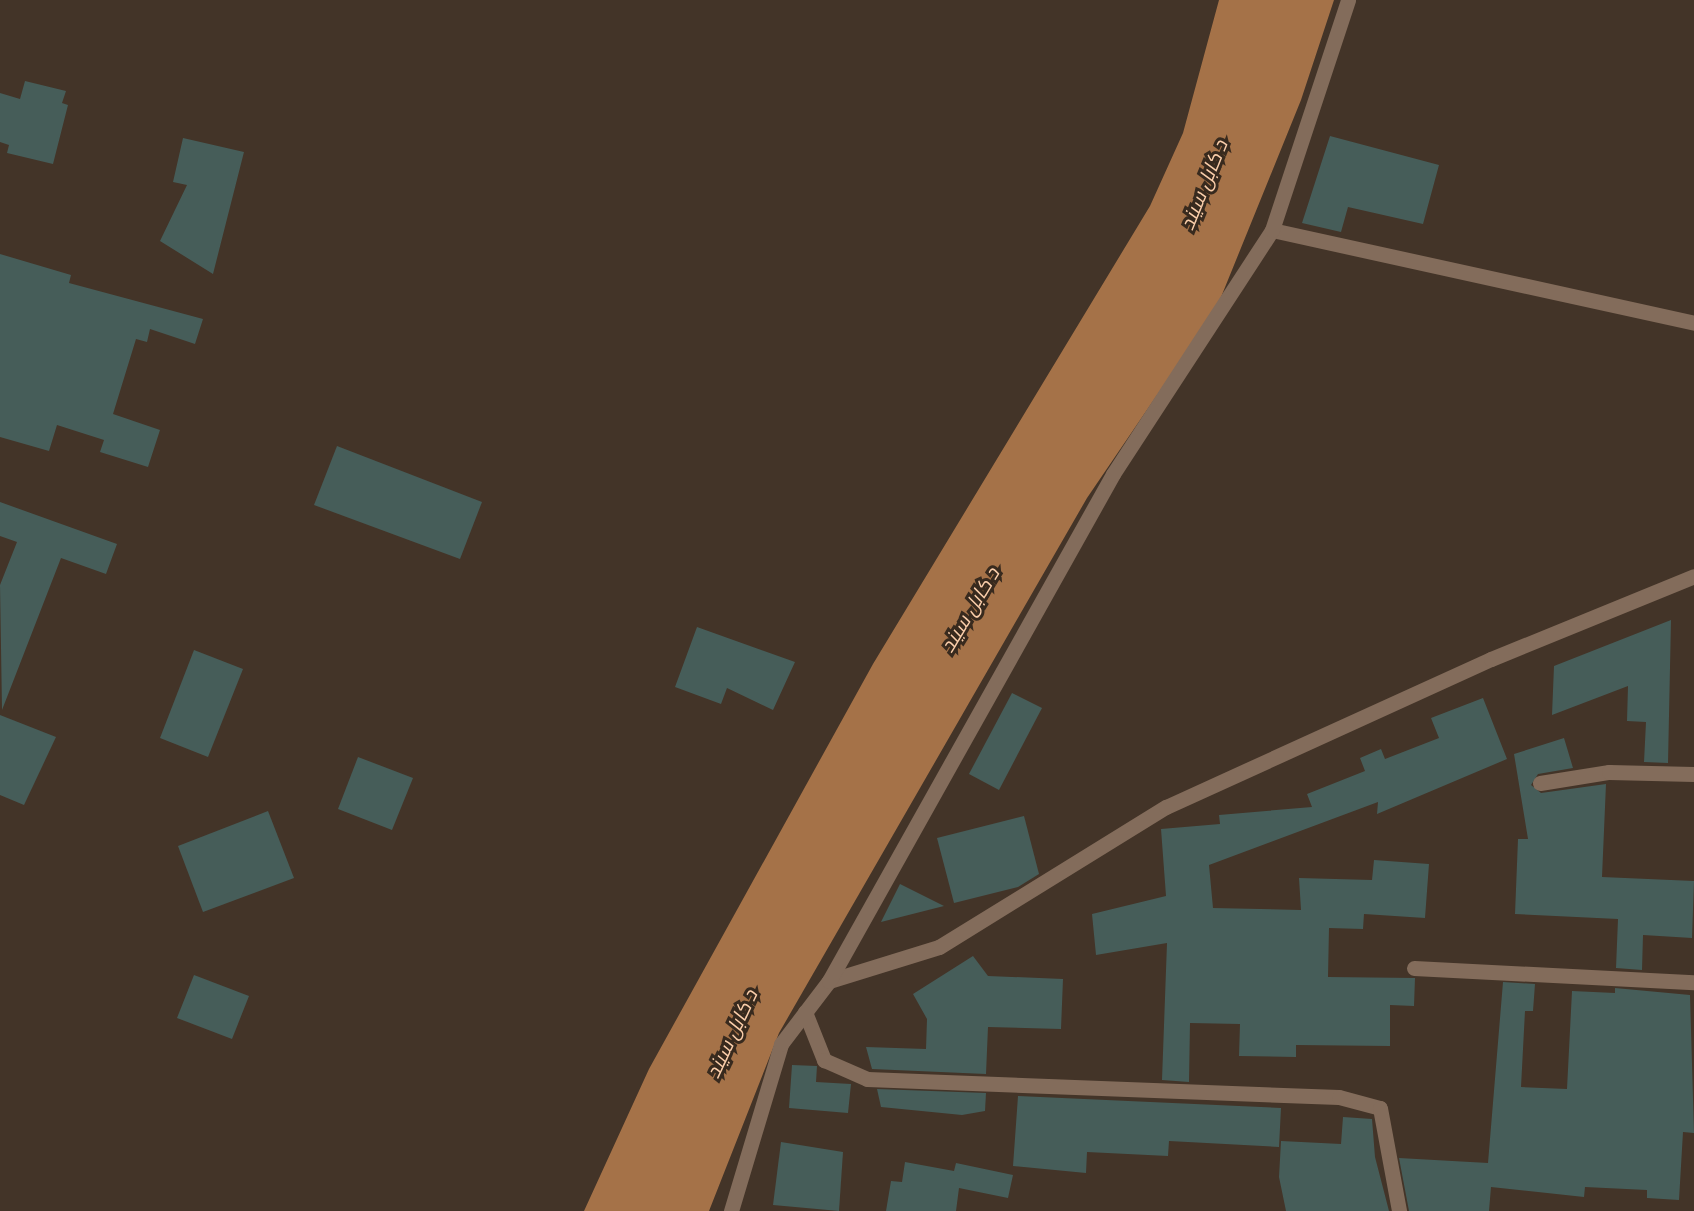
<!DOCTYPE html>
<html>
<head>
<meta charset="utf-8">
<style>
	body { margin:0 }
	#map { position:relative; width:1694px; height:1211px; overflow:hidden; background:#433428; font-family:"PT Sans Narrow",Cairo,sans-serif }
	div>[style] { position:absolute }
	.water>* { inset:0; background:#a57248 }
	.building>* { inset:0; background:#465d59 }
	.minor>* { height:15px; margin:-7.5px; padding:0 7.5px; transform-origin:7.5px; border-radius:7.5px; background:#836c5b }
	span { translate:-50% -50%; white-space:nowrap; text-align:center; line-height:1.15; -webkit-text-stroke:6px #382a1e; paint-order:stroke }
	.water-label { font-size:20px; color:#fbceaa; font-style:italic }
</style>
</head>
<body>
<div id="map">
	<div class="water">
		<i style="clip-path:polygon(1219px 0,1334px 0,1301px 100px,1217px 307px,1087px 498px,779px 1033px,709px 1211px,584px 1211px,649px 1069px,873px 664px,1150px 206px,1183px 133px)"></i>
	</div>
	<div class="building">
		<i style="clip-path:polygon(25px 81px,66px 91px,62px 103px,68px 105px,53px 164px,7px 153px,9px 145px,0 142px,0 93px,20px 99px)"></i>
		<i style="clip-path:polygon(1330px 136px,1439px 165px,1423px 224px,1348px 207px,1341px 232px,1302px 223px)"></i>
		<i style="clip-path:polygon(183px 138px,244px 152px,213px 274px,160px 241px,187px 185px,173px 182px)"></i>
		<i style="clip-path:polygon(0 254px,71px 275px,69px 283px,203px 319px,195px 344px,150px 329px,147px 342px,136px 339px,113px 414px,160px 430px,148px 467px,100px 452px,104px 440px,57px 425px,49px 451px,0 437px)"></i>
		<i style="clip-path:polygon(337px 446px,482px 502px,460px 559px,314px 505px)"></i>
		<i style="clip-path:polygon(0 502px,117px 544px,106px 574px,61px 558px,2px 710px,0 585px,17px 542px,0 536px)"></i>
		<i style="clip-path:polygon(1671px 620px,1668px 763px,1644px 762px,1646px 722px,1627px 721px,1628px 686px,1552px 715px,1554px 666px)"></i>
		<i style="clip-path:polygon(697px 627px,795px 662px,773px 710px,727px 688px,721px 704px,675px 687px)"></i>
		<i style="clip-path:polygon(194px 650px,243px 669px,208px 757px,160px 738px)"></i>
		<i style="clip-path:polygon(1012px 693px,1042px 708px,999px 790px,969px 774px)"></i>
		<i style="clip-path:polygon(1483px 698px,1507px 759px,1377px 814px,1378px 802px,1209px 865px,1213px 908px,1301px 910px,1299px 878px,1372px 880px,1374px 860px,1429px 864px,1425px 918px,1364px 914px,1363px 929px,1329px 928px,1328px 977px,1415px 978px,1414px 1006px,1390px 1005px,1390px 1046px,1296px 1045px,1296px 1057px,1239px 1056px,1240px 1024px,1190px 1023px,1189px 1082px,1162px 1080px,1167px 943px,1096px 955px,1092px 914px,1166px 896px,1161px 829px,1220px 824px,1219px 815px,1312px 807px,1307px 794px,1365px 771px,1360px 758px,1381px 749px,1385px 759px,1439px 738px,1431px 718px)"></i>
		<i style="clip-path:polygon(0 715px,56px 737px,24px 805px,0 795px)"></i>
		<i style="clip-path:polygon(1564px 738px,1573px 768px,1538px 774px,1531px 785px,1541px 793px,1606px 784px,1602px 877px,1694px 881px,1692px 938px,1643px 935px,1642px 970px,1616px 968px,1618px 919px,1515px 914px,1518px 839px,1528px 839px,1514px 754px)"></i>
		<i style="clip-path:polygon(358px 757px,413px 778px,392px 830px,338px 809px)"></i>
		<i style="clip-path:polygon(268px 811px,294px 878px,203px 912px,178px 846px)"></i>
		<i style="clip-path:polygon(1024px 816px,1039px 874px,1018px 887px,954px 903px,937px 838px)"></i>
		<i style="clip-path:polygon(900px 884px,944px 906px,881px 922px)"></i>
		<i style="clip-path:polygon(973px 956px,988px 976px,1063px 979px,1061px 1029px,988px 1027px,986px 1074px,872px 1069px,866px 1047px,926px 1049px,927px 1019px,913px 994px)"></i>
		<i style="clip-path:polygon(194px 975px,249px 996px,232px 1039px,177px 1018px)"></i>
		<i style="clip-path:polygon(1503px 982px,1535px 984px,1533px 1011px,1525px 1011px,1521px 1087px,1567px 1089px,1572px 991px,1615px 993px,1615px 988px,1690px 995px,1694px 1133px,1683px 1132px,1679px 1200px,1647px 1198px,1647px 1190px,1585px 1187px,1584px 1197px,1491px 1187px,1489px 1211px,1409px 1211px,1399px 1158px,1488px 1163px)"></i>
		<i style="clip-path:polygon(792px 1065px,817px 1066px,816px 1082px,851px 1084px,848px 1113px,789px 1108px)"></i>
		<i style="clip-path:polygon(877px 1089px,986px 1093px,985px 1111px,962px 1115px,881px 1107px)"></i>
		<i style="clip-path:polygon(1018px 1096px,1281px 1108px,1279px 1147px,1169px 1141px,1168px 1156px,1087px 1152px,1086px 1173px,1013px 1166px)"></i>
		<i style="clip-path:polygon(1343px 1117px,1372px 1119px,1375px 1157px,1389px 1211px,1286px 1211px,1279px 1177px,1281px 1141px,1341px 1144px)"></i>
		<i style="clip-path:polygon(781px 1142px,843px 1152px,839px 1211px,773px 1205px)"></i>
		<i style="clip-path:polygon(905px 1162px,954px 1171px,956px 1163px,1013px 1175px,1008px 1198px,959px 1188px,956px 1211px,886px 1211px,891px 1181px,902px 1182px)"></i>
	</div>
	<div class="minor">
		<i style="left:1272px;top:230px;width:432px;rotate:12.4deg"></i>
		<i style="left:1540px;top:783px;width:70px;rotate:-9.1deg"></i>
		<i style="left:1609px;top:772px;width:85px;rotate:1.3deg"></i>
		<i style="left:1414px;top:968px;width:280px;rotate:2.9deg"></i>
		<i style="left:829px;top:981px;width:115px;rotate:-17.2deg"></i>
		<i style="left:939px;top:947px;width:267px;rotate:-31.7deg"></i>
		<i style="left:1166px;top:807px;width:357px;rotate:-24.5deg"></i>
		<i style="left:1491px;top:659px;width:219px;rotate:-22.2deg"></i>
		<i style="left:805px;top:1012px;width:52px;rotate:68.4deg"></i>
		<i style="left:824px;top:1060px;width:47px;rotate:23.8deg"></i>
		<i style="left:867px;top:1079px;width:472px;rotate:2.2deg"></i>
		<i style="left:1339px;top:1097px;width:42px;rotate:15deg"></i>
		<i style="left:1380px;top:1108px;width:105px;rotate:79.5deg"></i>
		<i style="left:731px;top:1211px;width:174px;rotate:-73.3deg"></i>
		<i style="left:781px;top:1044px;width:79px;rotate:-52.7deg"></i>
		<i style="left:829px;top:981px;width:581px;rotate:-60.74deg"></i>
		<i style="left:1113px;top:474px;width:291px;rotate:-56.9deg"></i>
		<i style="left:1272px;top:230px;width:242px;rotate:-71.7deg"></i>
	</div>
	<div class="water-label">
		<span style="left:1204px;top:185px;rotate:-68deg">د کابل سيند</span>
		<span style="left:970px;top:610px;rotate:-59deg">د کابل سيند</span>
		<span style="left:732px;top:1034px;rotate:-65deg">د کابل سيند</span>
	</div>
</div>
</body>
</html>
